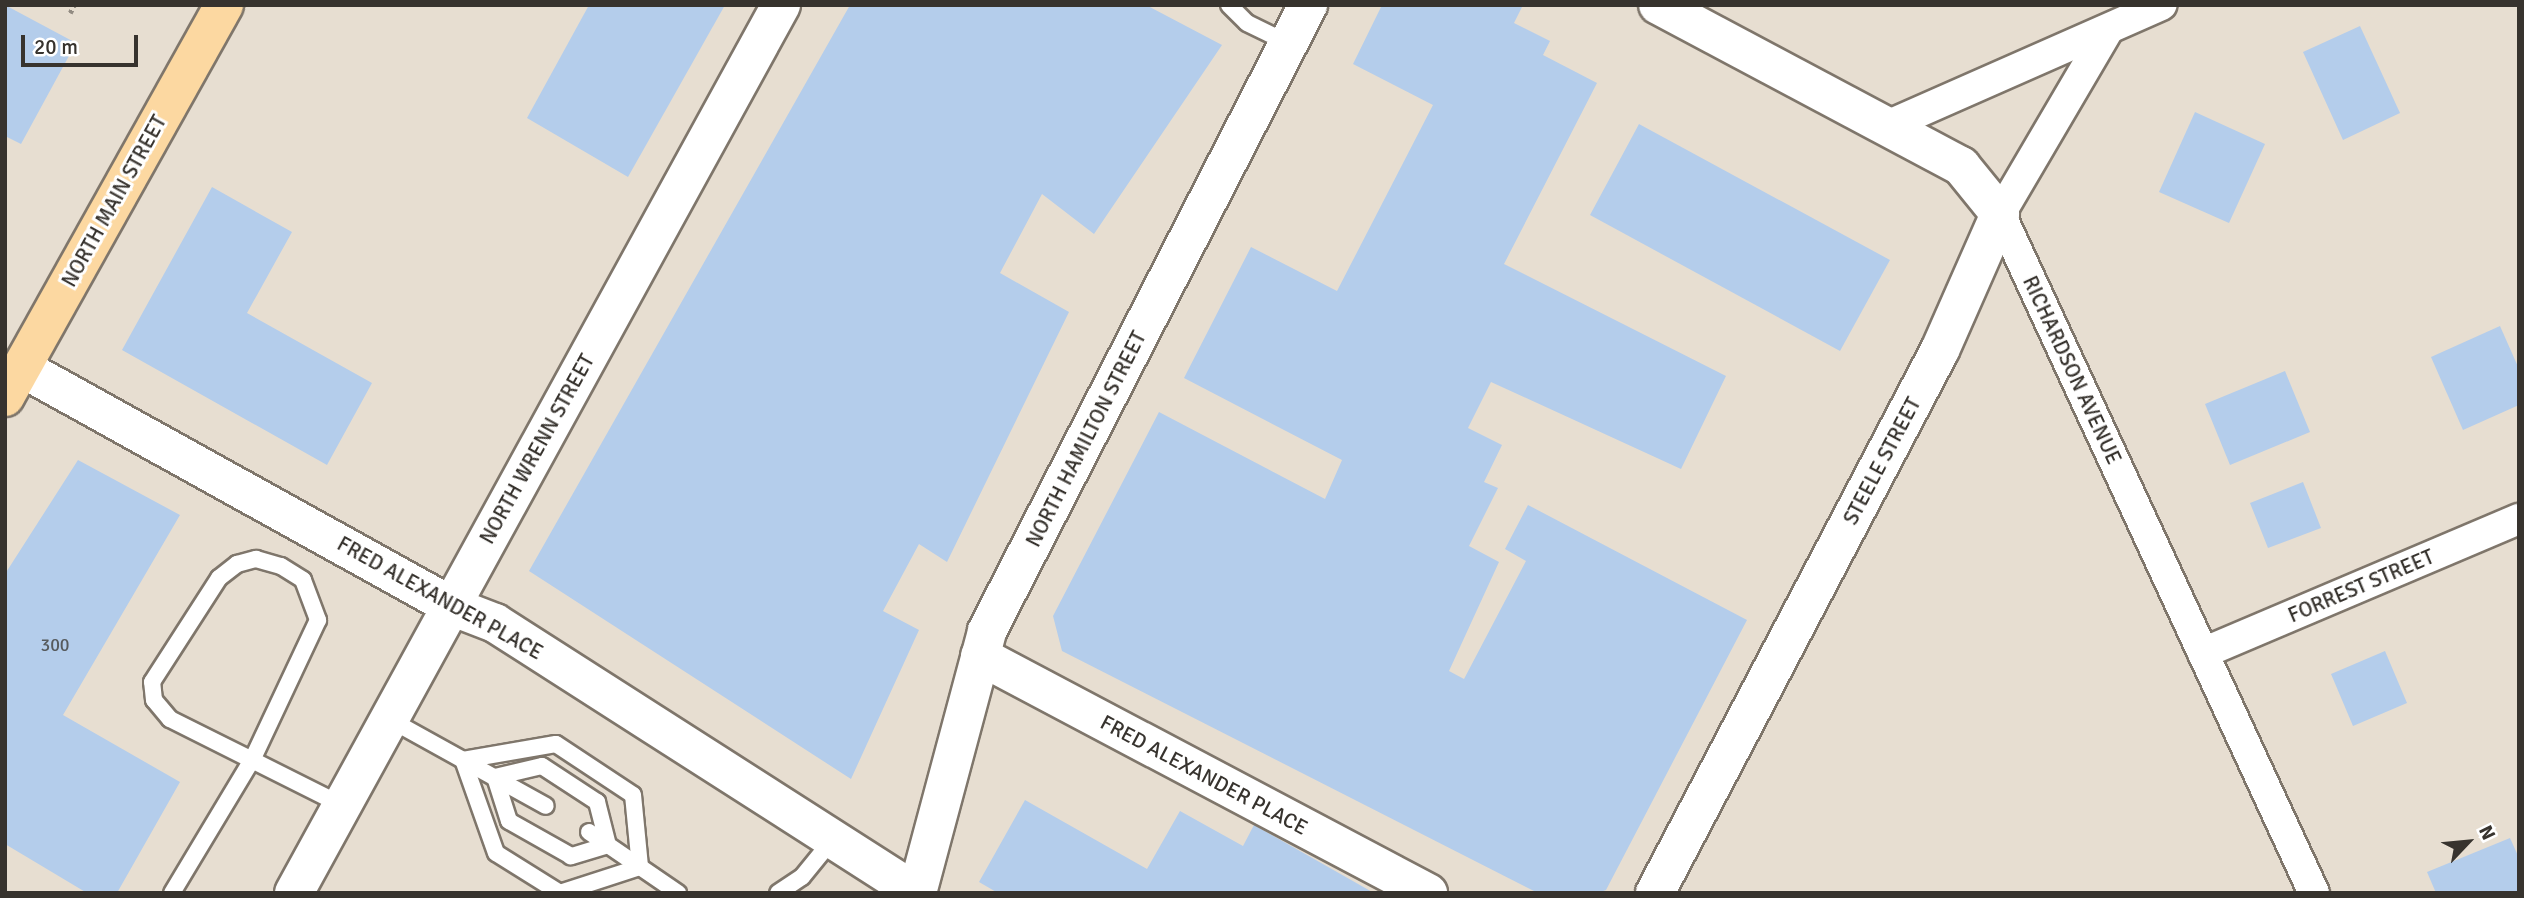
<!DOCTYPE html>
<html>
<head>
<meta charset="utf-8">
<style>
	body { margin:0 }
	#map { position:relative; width:2524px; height:898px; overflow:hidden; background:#e7ded1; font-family:Signika,sans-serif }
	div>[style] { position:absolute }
	.building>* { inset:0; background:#b4cdeb }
	.path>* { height:4.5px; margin-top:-2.25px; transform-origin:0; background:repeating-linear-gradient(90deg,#928b82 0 3.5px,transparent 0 7px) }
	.roads { filter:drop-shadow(2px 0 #7f766b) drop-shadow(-2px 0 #7f766b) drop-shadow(0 2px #7f766b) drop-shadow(0 -2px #7f766b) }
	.service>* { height:16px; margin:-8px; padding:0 8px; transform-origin:8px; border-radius:8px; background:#fff }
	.minor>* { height:30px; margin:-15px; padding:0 15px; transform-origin:15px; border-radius:15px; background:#fff }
	.tertiary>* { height:38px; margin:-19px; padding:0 19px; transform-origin:19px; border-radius:19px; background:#fff }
	.primary>* { height:38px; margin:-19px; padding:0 19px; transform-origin:19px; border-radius:19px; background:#fcd8a1 }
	span { translate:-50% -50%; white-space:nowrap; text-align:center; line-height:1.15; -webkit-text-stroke:6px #fff; paint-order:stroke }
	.number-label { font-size:18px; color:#565a5d }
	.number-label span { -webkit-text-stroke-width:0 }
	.street-label { font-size:21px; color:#37332e }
	.frame { position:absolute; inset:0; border:7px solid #37332e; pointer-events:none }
	.north { position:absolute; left:2433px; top:807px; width:70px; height:70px; -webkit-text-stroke:5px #fff; paint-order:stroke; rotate:64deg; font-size:19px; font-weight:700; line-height:28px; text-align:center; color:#37332e }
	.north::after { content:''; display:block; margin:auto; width:24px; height:32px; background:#37332e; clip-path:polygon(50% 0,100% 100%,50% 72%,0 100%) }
	.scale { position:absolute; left:21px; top:35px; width:117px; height:32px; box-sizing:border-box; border:4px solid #37332e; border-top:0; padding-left:9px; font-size:21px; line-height:24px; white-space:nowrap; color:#37332e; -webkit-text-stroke:5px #fff; paint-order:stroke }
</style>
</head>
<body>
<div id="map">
	<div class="building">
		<i style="clip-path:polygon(5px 5px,76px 43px,21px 144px,5px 136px)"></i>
		<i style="clip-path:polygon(589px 5px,725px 5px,628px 177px,527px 118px)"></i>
		<i style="clip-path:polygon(850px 5px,1146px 5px,1222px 45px,1094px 234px,1042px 194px,1000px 273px,1069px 312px,947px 562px,919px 544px,883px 611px,919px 630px,851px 779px,529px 571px)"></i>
		<i style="clip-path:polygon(1382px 5px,1523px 5px,1514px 23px,1550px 41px,1543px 55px,1597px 83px,1504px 264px,1726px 376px,1681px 469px,1491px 382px,1468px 428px,1502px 445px,1484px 482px,1498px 488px,1469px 546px,1499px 562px,1449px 671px,1464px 679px,1526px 561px,1505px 549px,1528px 505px,1747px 620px,1606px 890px,1598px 893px,1538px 893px,1062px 651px,1053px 616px,1159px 412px,1325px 499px,1342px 460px,1184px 378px,1251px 247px,1337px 291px,1433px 105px,1353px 64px)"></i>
		<i style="clip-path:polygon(2360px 26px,2400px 113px,2343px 140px,2303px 52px)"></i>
		<i style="clip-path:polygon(2195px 112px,2265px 144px,2229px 223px,2159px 192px)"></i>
		<i style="clip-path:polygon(1639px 124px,1890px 260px,1840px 351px,1590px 215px)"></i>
		<i style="clip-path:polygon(212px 187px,292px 232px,247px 313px,372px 383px,327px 465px,122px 350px)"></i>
		<i style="clip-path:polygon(2500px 326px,2519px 369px,2519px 405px,2463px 430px,2431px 357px)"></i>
		<i style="clip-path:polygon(2285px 371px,2310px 432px,2230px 465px,2205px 404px)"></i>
		<i style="clip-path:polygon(78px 460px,180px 515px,63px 715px,180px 782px,117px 893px,87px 893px,5px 844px,5px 574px)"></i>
		<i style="clip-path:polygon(2303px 482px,2321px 528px,2268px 548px,2250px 503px)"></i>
		<i style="clip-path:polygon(2385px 651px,2407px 703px,2353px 726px,2331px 674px)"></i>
		<i style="clip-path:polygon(1025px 800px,1147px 869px,1180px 811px,1243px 846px,1254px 825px,1374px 893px,998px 893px,979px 882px)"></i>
		<i style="clip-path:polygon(2510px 838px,2519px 858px,2519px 893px,2436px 893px,2427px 872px)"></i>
	</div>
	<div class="path">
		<i style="left:70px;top:13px;width:9px;rotate:-63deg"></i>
	</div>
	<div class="roads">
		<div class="service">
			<i style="left:1229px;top:5px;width:25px;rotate:45deg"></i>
			<i style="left:1247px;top:23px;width:46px;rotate:26deg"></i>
			<i style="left:256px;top:559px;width:26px;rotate:16deg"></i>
			<i style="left:281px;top:566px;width:26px;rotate:32deg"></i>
			<i style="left:303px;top:580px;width:43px;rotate:69.4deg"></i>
			<i style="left:318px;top:620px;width:155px;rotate:115.2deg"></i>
			<i style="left:252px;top:760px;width:92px;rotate:-153.4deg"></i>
			<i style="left:170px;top:719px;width:25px;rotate:-130deg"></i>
			<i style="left:154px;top:700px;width:18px;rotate:-96deg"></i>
			<i style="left:152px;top:682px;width:124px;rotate:-57.2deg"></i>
			<i style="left:219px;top:578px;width:23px;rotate:-38deg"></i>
			<i style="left:237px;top:564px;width:20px;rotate:-15deg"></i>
			<i style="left:389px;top:719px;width:179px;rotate:29deg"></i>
			<i style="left:556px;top:744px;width:92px;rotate:33.5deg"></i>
			<i style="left:633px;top:795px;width:72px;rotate:84.4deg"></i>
			<i style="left:640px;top:867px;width:84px;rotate:162deg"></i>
			<i style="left:560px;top:893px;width:75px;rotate:-148deg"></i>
			<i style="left:496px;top:853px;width:99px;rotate:-109.5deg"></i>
			<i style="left:463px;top:760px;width:94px;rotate:-9.8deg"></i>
			<i style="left:542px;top:766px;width:66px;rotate:33.2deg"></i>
			<i style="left:597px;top:802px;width:44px;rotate:75.7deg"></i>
			<i style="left:608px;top:845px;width:39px;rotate:163deg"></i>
			<i style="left:571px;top:856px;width:71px;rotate:-150.6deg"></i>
			<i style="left:509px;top:821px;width:46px;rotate:-107.7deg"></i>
			<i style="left:495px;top:777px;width:48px;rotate:-13.2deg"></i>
			<i style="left:589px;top:832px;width:108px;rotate:34.4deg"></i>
			<i style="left:172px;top:893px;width:155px;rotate:-59deg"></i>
			<i style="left:252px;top:760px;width:101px;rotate:26.6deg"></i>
			<i style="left:778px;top:893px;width:29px;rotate:-34deg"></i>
			<i style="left:802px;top:877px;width:49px;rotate:-50.8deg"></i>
		</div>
		<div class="minor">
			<i style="left:2108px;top:30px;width:213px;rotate:120.4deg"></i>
			<i style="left:2000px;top:214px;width:748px;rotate:65.18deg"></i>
			<i style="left:1887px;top:126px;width:300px;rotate:-23.8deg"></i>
			<i style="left:2203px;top:653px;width:343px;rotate:-23deg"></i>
		</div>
		<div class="tertiary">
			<i style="left:22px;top:368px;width:491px;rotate:29deg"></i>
			<i style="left:451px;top:606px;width:47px;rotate:21.1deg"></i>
			<i style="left:495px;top:623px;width:501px;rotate:32.61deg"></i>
			<i style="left:980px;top:656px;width:507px;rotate:27.88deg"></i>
			<i style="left:294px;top:893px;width:1013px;rotate:-61.26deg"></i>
			<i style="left:917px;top:893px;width:271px;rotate:-75deg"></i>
			<i style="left:987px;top:631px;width:704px;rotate:-62.85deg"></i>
			<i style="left:1655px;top:893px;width:613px;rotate:-62.31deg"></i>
			<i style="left:1940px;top:350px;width:149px;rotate:-66.2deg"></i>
			<i style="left:2000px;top:214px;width:62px;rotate:-129.1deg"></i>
			<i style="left:1961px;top:166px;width:343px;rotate:-152deg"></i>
		</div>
		<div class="primary">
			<i style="left:5px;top:397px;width:449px;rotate:-60.8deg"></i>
		</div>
	</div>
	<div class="number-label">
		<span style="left:55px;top:645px">300</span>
	</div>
	<div class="street-label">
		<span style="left:114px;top:201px;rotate:-61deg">NORTH MAIN STREET</span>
		<span style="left:2072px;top:370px;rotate:65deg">RICHARDSON AVENUE</span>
		<span style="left:1086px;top:439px;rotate:-63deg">NORTH HAMILTON STREET</span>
		<span style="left:537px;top:449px;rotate:-61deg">NORTH WRENN STREET</span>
		<span style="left:1882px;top:461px;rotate:-62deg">STEELE STREET</span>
		<span style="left:2361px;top:586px;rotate:-23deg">FORREST STREET</span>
		<span style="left:440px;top:598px;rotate:29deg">FRED ALEXANDER PLACE</span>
		<span style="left:1204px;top:775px;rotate:28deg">FRED ALEXANDER PLACE</span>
	</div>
	<div class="frame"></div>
	<div class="north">N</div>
	<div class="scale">20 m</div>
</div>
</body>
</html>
